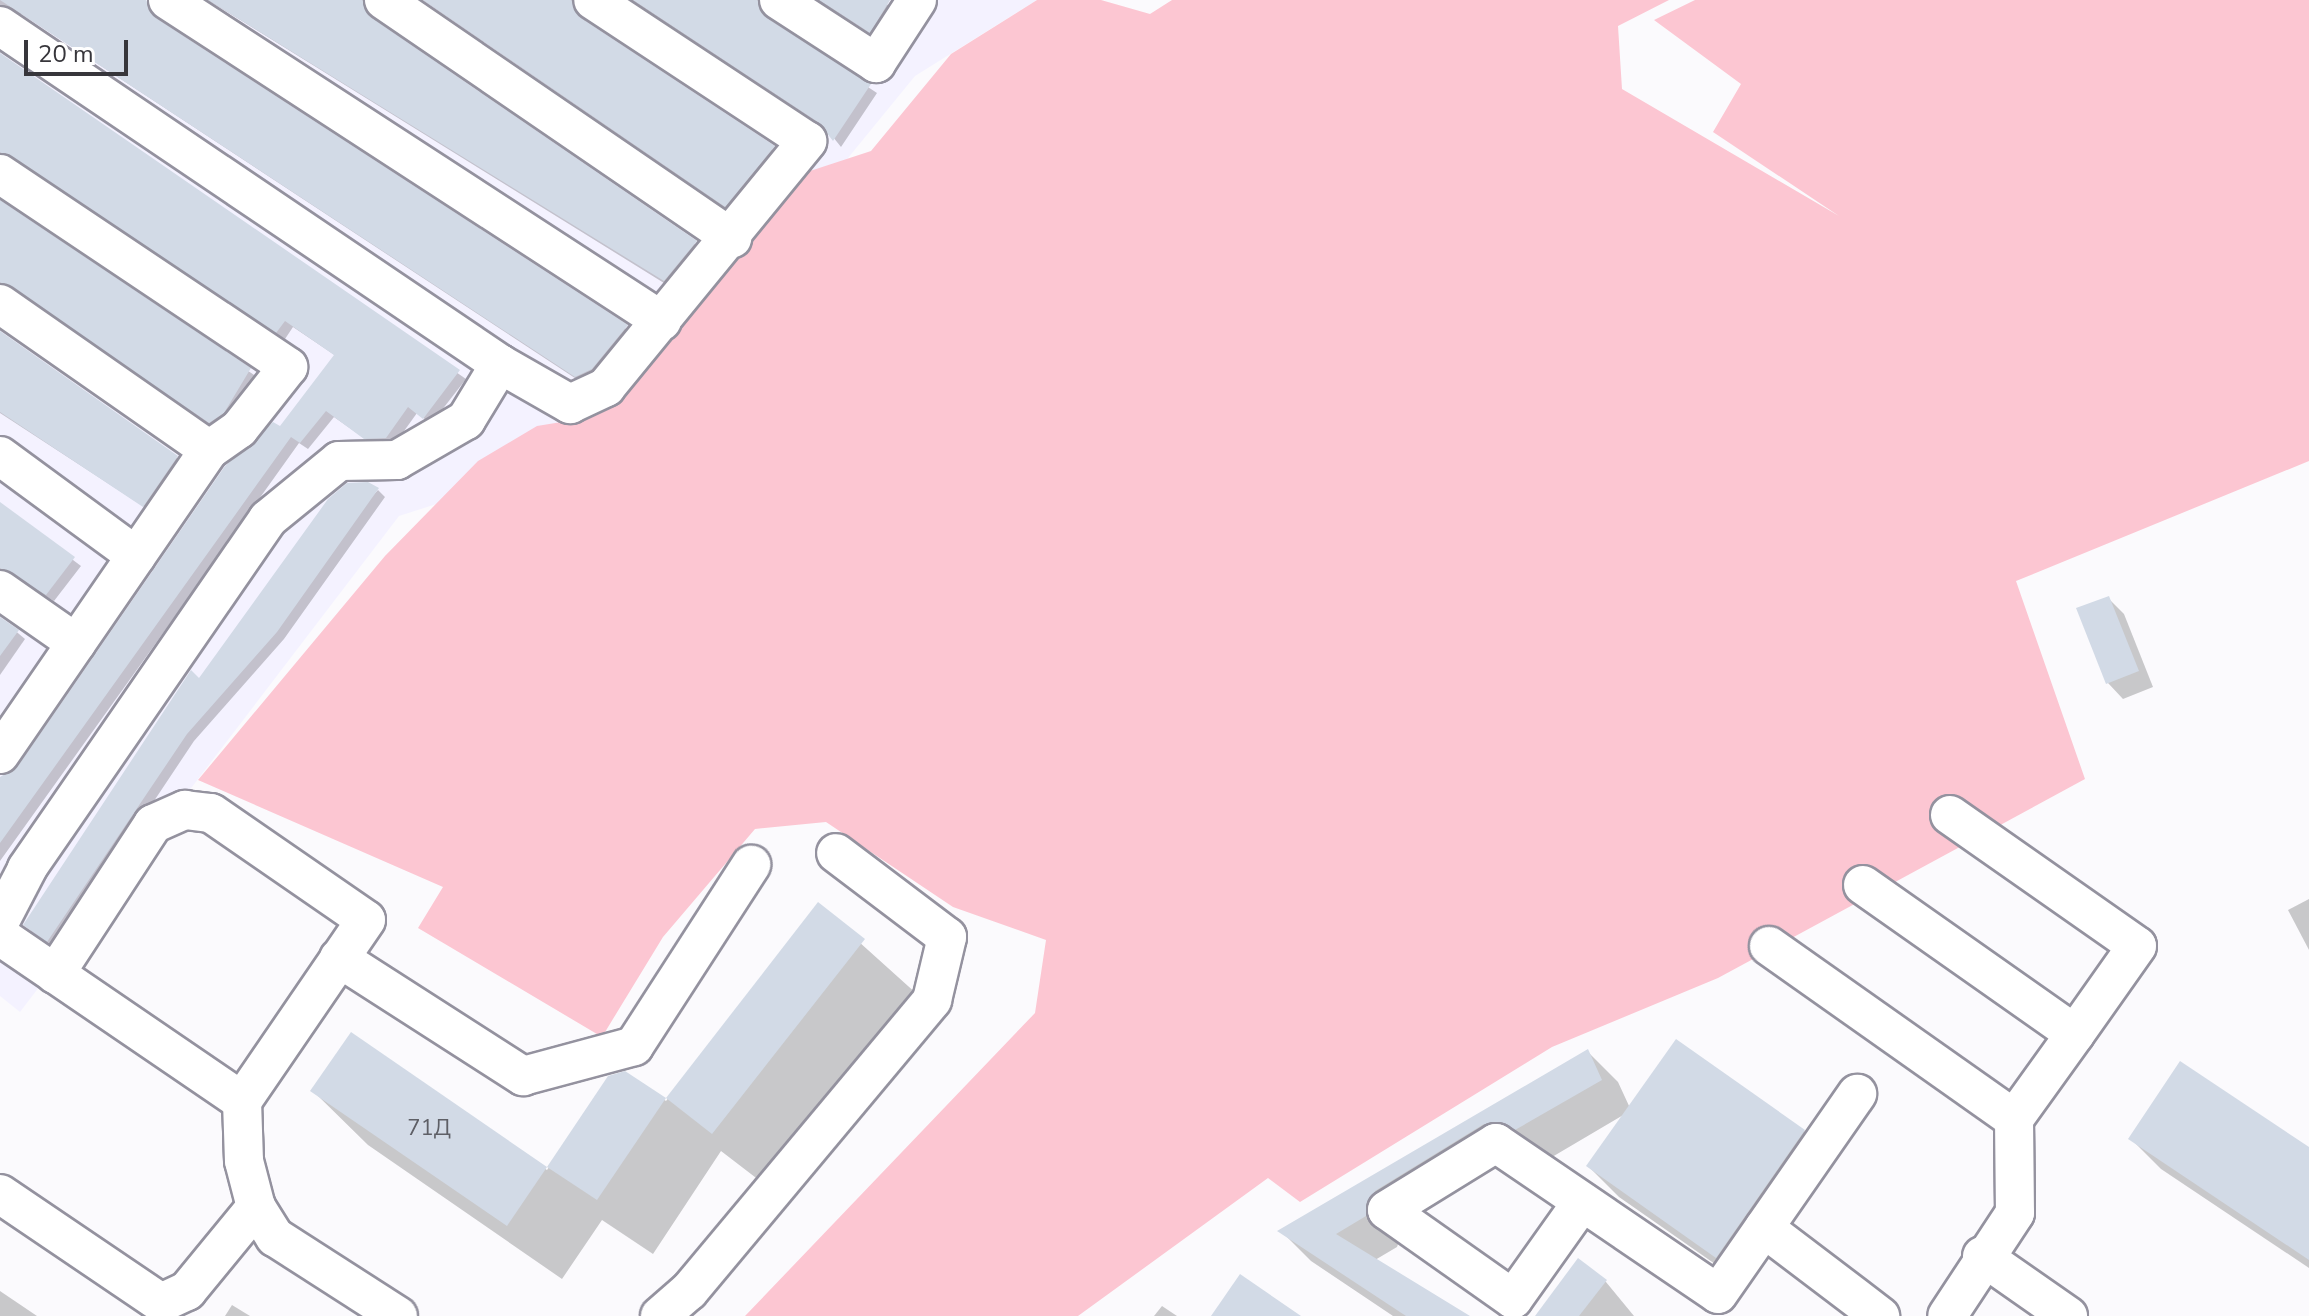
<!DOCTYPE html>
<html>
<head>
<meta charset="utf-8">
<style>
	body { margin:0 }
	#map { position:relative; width:2309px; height:1316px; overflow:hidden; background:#fbfafd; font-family:"Nunito Sans",sans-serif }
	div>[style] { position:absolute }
	.built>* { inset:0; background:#f4f2ff }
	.green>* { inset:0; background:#fcc6d2 }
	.shadow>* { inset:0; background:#0003 }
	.building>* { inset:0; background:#d2dae6 }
	.roads { filter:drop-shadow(2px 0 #94929f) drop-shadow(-2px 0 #94929f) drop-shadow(0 2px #94929f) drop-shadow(0 -2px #94929f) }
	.minor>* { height:38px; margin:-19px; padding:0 19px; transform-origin:19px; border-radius:19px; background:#fff }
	span { translate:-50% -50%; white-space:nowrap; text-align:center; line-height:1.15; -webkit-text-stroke:6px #fff; paint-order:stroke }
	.number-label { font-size:22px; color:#5e5f66 }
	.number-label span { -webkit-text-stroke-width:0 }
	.scale { position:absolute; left:24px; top:40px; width:104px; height:36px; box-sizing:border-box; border:4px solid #37363b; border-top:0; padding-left:10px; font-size:24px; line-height:28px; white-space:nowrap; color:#37363b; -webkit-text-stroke:6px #fff; paint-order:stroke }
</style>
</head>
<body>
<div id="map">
	<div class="built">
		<i style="clip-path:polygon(0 0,1037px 0,915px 76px,611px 448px,399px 516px,20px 1012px,0 996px)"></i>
	</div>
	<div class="green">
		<i style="clip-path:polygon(1037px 0,1101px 0,1150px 14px,1172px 0,1669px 0,1618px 26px,1622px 89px,1839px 216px,1713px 132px,1741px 84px,1654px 20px,1695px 0,2309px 0,2309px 461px,2016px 581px,2085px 779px,1718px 978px,1552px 1047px,1300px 1202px,1268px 1178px,1078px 1316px,745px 1316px,1035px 1013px,1046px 940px,953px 907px,826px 822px,755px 829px,663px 937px,602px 1037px,418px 928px,443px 887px,198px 780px,385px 556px,478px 461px,537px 426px,592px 417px,807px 172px,871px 151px,951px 54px)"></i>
	</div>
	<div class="shadow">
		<i style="clip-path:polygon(0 0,122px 0,634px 334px,584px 384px,22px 14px,0 13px)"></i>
		<i style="clip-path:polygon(208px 0,371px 0,377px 24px,703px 250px,672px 288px)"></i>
		<i style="clip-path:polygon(423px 0,580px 0,586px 24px,780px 155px,733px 213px)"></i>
		<i style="clip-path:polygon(632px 0,766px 0,771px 23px,877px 93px,841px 147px,825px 127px)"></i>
		<i style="clip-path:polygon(818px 0,882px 0,895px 11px,878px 38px)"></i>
		<i style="clip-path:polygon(0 55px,466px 379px,431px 424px,417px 413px,394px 445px,374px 445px,334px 417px,308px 449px,299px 443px,0 861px,0 780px,19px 768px,336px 356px,293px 327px,285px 339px,22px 162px,0 161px)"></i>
		<i style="clip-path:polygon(0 203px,257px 377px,217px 429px,22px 293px,0 293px)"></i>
		<i style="clip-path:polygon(0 333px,185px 464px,152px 512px,0 413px)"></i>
		<i style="clip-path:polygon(378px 490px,385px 497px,284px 639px,194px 741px,56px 948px,33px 932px,25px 925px,200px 681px)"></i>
		<i style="clip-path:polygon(0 505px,81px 566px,54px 601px,11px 575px,0 580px)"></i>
		<i style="clip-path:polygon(2108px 598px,2124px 614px,2153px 687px,2123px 699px,2108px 683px)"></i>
		<i style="clip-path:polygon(0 618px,25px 639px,0 675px)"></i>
		<i style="clip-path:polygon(2309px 899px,2309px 950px,2288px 910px)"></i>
		<i style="clip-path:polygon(818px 905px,918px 995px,768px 1187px,721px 1151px,653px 1254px,602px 1220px,562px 1279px,368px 1145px,313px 1091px,351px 1035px,547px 1170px,609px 1078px,625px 1073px,666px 1101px)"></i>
		<i style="clip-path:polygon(1587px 1051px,1618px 1082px,1630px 1108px,1804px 1131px,1835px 1162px,1748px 1287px,1619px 1197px,1588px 1166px,1625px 1114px,1547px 1160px,1516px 1154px,1406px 1222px,1397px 1247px,1375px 1260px,1466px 1316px,1393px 1316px,1311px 1261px,1281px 1231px)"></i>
		<i style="clip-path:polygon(2130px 1138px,2309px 1150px,2309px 1268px,2161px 1169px)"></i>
		<i style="clip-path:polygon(1579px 1261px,1606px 1282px,1634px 1316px,1538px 1316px)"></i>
		<i style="clip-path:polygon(0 1291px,37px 1316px,0 1316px)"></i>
		<i style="clip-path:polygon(232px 1305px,250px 1316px,225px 1316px)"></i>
		<i style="clip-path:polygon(1162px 1306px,1177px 1316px,1154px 1316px)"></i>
	</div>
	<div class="building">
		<i style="clip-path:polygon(0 0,146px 0,156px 18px,628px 325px,592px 369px,575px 377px)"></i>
		<i style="clip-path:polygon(208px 0,362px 0,372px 18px,697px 241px,664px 281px)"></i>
		<i style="clip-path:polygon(423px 0,571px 0,581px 18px,775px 146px,725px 207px)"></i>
		<i style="clip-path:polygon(633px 0,757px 0,767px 18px,871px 84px,833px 141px,819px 123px)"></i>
		<i style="clip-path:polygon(819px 0,890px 0,870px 33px)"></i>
		<i style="clip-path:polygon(0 53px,460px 370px,423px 419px,408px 407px,386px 438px,364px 439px,326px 411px,300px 443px,291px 437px,0 843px,0 777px,18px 766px,225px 466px,273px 422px,280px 426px,334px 355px,285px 321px,276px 333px,0 152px)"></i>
		<i style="clip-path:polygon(0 200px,251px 368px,224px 413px,209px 423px,0 282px)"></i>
		<i style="clip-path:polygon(0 331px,178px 456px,143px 507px,0 412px)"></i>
		<i style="clip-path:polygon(368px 482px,379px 488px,277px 632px,187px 734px,47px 942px,23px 925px,191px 670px,199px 678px,328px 499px,347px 483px)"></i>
		<i style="clip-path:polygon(0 502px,75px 557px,46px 595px,0 568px)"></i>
		<i style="clip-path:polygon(2109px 596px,2139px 671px,2106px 684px,2076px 608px)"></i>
		<i style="clip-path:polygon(0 617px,19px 630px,0 656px)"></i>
		<i style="clip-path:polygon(818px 902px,865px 939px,712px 1134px,666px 1098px)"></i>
		<i style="clip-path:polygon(351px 1032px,547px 1167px,507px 1226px,310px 1091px)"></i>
		<i style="clip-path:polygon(1676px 1039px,1805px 1130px,1716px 1258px,1586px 1166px)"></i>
		<i style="clip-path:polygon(1588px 1049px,1602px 1080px,1515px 1130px,1484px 1124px,1375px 1191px,1366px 1216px,1336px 1234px,1470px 1316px,1406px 1316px,1277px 1231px)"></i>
		<i style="clip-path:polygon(2180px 1061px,2309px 1147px,2309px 1260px,2128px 1139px)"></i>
		<i style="clip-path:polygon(625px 1071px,666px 1098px,597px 1200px,547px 1167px,608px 1076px)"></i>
		<i style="clip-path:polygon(1578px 1258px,1607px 1280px,1579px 1316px,1535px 1316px)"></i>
		<i style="clip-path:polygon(1240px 1274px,1301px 1316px,1211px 1316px)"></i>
	</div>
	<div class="roads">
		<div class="minor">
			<i style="left:168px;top:0;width:589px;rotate:33.02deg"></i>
			<i style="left:384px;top:0;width:422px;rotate:34.4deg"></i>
			<i style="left:779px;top:0;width:116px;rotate:33deg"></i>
			<i style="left:876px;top:63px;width:75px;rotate:-56.9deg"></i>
			<i style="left:0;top:26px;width:604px;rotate:34.06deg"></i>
			<i style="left:500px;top:364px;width:66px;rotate:121.3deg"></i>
			<i style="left:466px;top:420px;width:80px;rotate:149.9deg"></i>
			<i style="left:397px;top:460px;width:58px;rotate:179deg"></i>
			<i style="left:339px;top:461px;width:92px;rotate:140.8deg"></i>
			<i style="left:268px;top:519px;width:425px;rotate:124.6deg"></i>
			<i style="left:27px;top:869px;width:59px;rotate:117.4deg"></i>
			<i style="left:0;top:174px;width:347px;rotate:33.8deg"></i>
			<i style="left:288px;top:367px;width:79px;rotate:128.3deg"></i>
			<i style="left:239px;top:429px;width:37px;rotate:145deg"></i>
			<i style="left:209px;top:450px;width:369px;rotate:124.5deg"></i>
			<i style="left:0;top:304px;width:255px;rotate:34.9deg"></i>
			<i style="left:500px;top:364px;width:81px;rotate:29.7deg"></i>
			<i style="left:570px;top:404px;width:40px;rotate:-25deg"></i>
			<i style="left:606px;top:387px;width:318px;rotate:-50.7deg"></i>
			<i style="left:807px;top:141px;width:256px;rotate:-146.6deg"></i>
			<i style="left:0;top:456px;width:169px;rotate:36.3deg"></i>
			<i style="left:0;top:590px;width:93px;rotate:34.9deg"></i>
			<i style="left:1950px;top:815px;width:228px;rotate:35deg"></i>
			<i style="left:2137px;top:946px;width:108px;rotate:125.2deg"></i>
			<i style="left:1863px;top:885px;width:259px;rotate:35.1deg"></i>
			<i style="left:2075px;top:1034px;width:105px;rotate:125.7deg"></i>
			<i style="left:2014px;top:1119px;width:94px;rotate:89.4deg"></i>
			<i style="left:2015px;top:1213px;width:123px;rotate:123.4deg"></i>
			<i style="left:0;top:936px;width:293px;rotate:34.3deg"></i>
			<i style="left:1769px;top:946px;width:300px;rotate:35.2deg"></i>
			<i style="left:339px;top:958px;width:219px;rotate:32.7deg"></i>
			<i style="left:523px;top:1076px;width:115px;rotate:-15.1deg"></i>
			<i style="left:634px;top:1046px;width:216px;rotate:-57.1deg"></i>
			<i style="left:55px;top:974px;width:179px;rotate:-56.8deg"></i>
			<i style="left:153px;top:824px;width:35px;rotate:-24deg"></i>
			<i style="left:185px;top:810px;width:26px;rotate:7deg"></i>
			<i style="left:211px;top:813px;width:188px;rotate:34.6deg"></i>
			<i style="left:366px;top:920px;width:219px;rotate:124.4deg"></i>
			<i style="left:242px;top:1101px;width:60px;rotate:88.1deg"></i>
			<i style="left:244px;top:1161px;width:48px;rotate:75.4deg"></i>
			<i style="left:256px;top:1207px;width:36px;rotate:58deg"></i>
			<i style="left:275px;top:1237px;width:146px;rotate:32.7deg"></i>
			<i style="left:0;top:1194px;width:194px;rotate:34.1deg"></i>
			<i style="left:161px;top:1303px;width:29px;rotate:-25deg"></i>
			<i style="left:187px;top:1291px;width:109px;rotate:-50.6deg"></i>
			<i style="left:1582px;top:1202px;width:119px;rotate:125.4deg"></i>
			<i style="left:1513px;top:1299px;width:154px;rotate:-144.8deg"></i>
			<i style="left:1387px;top:1210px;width:128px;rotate:-31.6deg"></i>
			<i style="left:1496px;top:1143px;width:268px;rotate:34.2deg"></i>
			<i style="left:1718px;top:1294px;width:244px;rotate:-55.2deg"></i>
			<i style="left:1764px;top:1228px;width:146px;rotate:37.2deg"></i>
			<i style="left:1982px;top:1256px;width:105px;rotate:34.9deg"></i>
			<i style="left:660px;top:1316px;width:38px;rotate:-41deg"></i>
			<i style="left:689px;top:1291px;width:379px;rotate:-50.1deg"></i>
			<i style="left:932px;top:1000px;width:65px;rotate:-76.6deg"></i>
			<i style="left:947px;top:937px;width:139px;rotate:-142.9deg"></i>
		</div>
	</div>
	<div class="number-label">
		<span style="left:429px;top:1129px">71Д</span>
	</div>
	<div class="scale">20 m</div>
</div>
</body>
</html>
